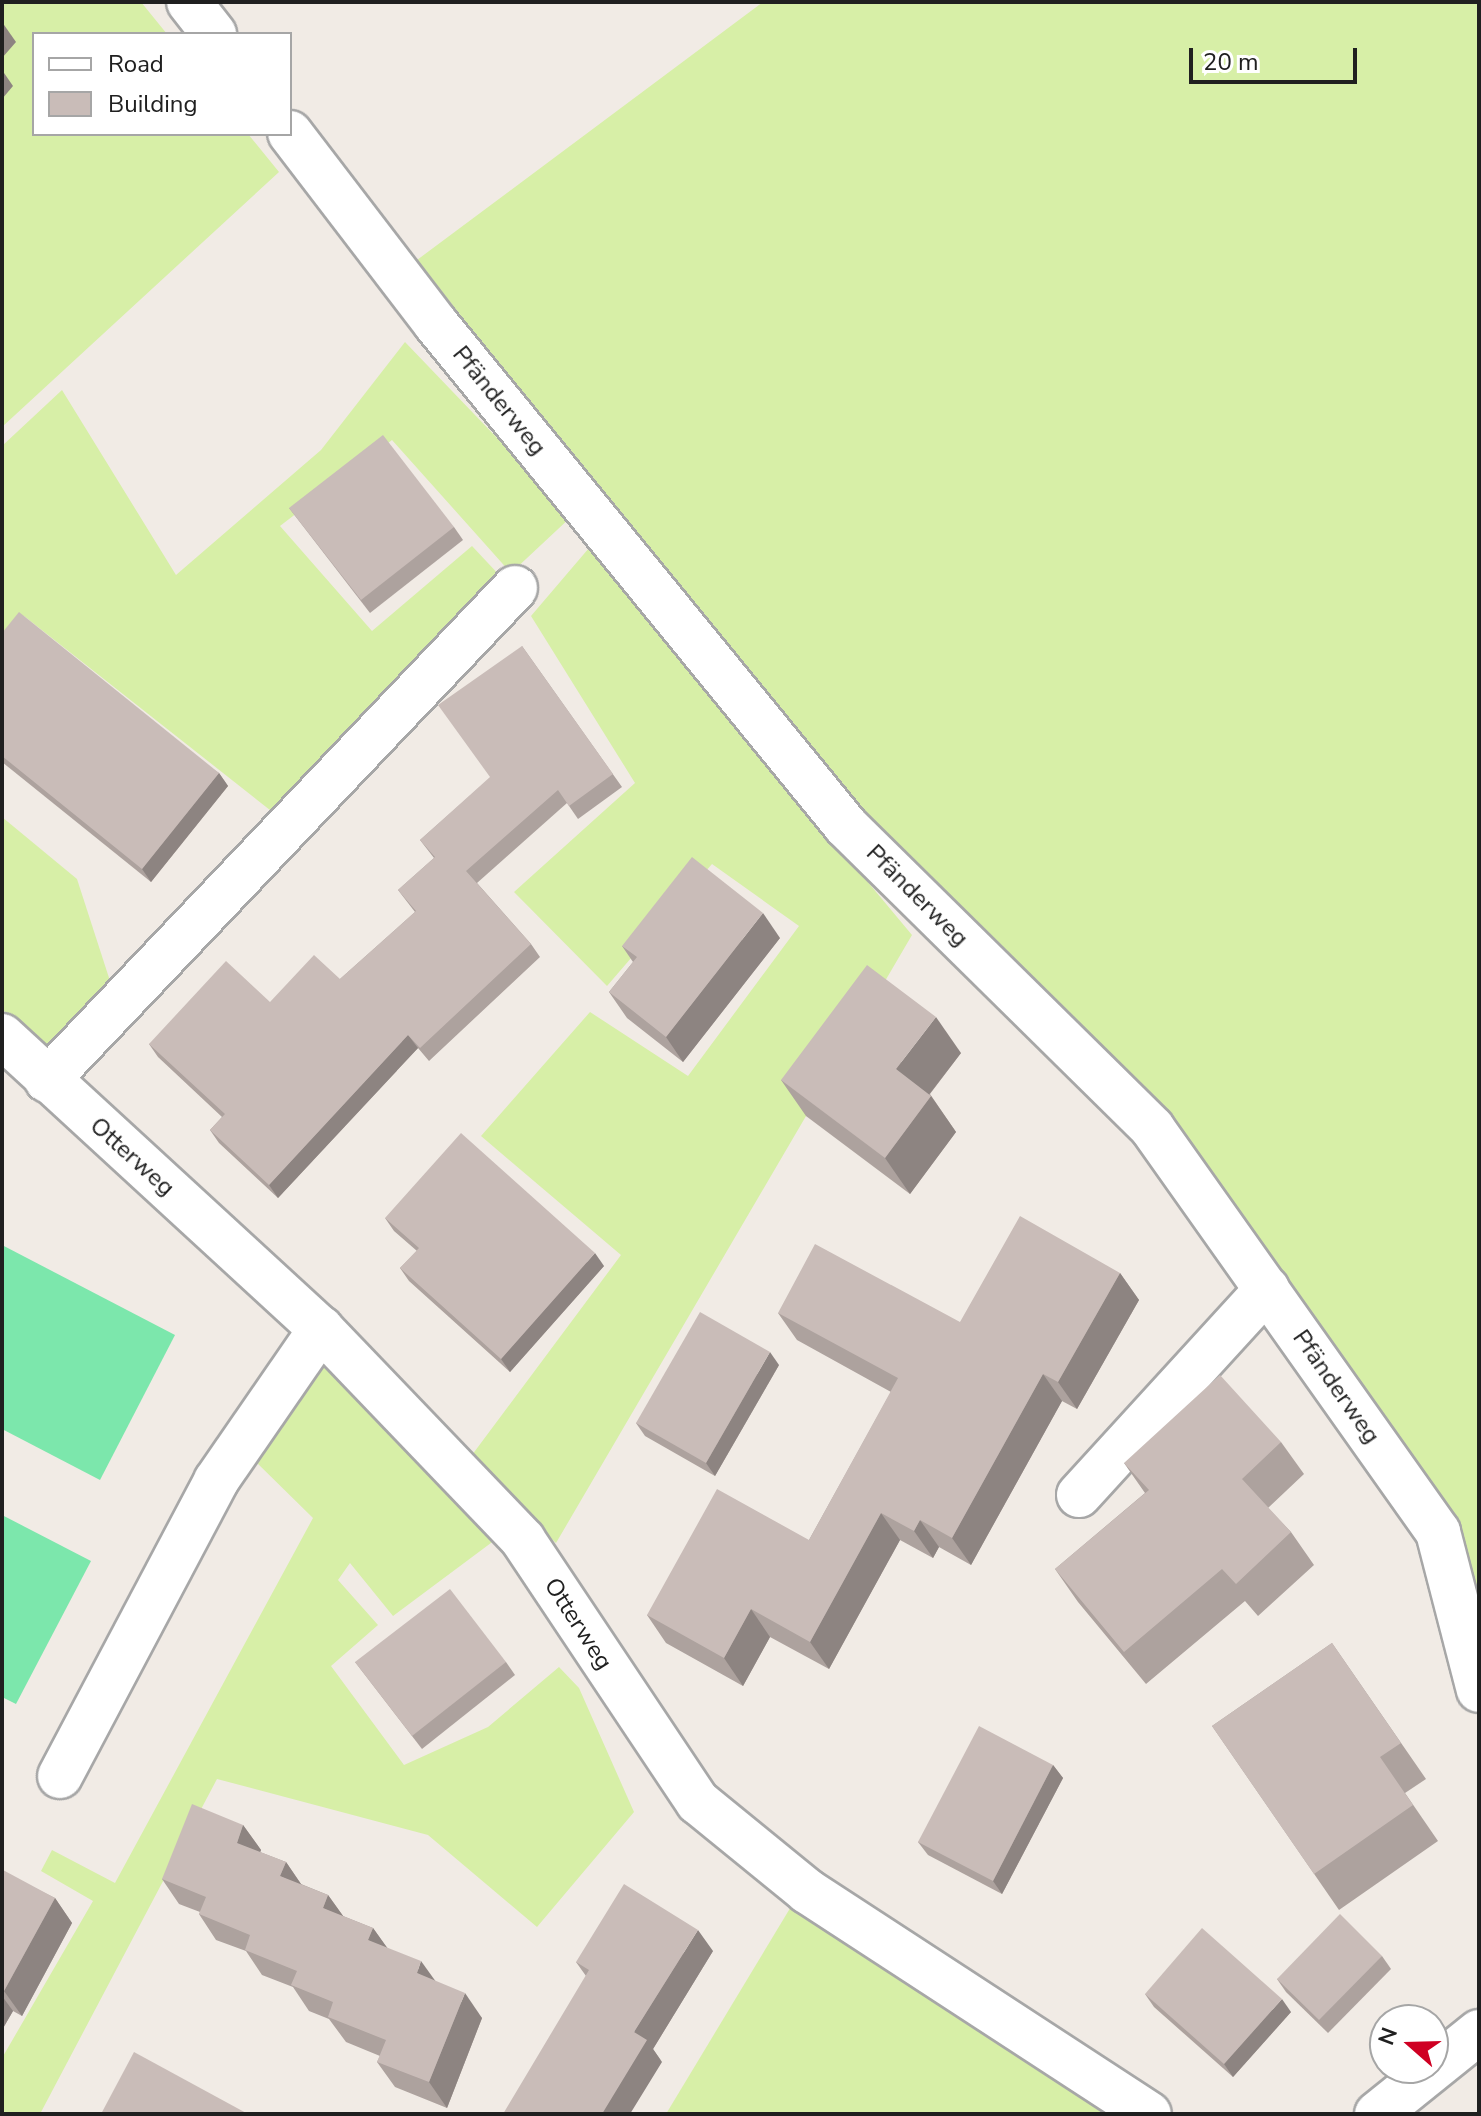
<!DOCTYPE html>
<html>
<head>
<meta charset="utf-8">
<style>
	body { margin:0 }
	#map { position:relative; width:1481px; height:2116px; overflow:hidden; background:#f1ebe5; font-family:"Nunito Sans",sans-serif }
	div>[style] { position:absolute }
	.grass>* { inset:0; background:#d7efa7 }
	.pitch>* { inset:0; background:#7ce7ac }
	.roads { filter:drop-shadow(2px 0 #a7a7a7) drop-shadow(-2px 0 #a7a7a7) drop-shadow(0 2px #a7a7a7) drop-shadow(0 -2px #a7a7a7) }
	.minor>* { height:44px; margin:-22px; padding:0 22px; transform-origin:22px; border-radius:22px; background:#fff }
	.wall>* { inset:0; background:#ada29e }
	.shaded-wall>* { inset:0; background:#8d8481 }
	.building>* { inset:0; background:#c9bcb8 }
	span { translate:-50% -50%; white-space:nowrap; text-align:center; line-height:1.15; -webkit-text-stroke:7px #fff; paint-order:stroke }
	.street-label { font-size:24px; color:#202020 }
	.frame { position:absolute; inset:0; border:4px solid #202020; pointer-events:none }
	.legend { position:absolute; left:32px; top:32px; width:260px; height:104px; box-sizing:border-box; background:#fff; border:2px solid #a6a6a6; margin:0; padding:10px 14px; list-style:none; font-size:24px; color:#202020 }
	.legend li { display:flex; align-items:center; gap:16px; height:40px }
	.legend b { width:40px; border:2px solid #a6a6a6 }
	.north { position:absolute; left:1369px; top:2004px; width:80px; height:80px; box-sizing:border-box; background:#fff; border:2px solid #a6a6a6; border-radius:50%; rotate:290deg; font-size:22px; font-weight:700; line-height:32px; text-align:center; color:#202020 }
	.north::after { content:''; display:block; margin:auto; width:28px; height:36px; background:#cf0023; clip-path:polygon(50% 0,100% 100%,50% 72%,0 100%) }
	.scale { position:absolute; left:1189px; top:48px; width:168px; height:36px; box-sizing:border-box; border:4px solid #202020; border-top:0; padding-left:10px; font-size:24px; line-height:28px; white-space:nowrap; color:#202020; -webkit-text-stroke:6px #fff; paint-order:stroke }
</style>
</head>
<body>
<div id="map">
	<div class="grass">
		<i style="clip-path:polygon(2px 2px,141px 2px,167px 34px,34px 34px,34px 134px,248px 134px,279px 172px,2px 427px)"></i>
		<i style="clip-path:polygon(763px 2px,1479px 2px,1479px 1622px,1451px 1512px,1153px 1098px,851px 811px,417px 260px)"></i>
		<i style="clip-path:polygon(405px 342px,572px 516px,511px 573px,392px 440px,280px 526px,372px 631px,472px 546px,502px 578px,275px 814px,24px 616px,2px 643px,2px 446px,62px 390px,176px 575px,321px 450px)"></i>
		<i style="clip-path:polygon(589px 548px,912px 935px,556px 1543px,469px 1459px,621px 1255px,481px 1136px,590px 1012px,688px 1076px,799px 926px,712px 864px,607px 986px,514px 892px,635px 783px,531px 616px)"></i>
		<i style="clip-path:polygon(2px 817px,77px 879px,111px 984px,49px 1054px,2px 1009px)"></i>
		<i style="clip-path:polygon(322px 1347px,503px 1534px,393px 1616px,350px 1563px,338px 1580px,378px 1625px,331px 1666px,404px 1765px,488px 1727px,559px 1667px,579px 1688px,634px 1812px,537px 1927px,428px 1835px,217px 1779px,40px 2114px,2px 2114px,2px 2058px,93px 1901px,41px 1871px,52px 1850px,115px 1883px,313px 1518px,249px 1455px)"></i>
		<i style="clip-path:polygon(792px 1905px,1110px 2114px,666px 2114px)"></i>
	</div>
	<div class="pitch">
		<i style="clip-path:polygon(2px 1245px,175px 1335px,100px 1480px,2px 1429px)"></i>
		<i style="clip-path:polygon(2px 1515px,91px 1561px,16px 1704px,2px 1697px)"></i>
	</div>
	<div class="roads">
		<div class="minor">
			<i style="left:189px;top:2px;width:41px;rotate:52deg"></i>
			<i style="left:290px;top:133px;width:240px;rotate:52.6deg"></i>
			<i style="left:436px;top:324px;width:648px;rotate:50.76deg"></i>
			<i style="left:846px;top:826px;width:430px;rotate:44.6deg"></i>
			<i style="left:1152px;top:1128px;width:495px;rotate:54.7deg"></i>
			<i style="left:1438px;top:1532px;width:163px;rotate:75.5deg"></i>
			<i style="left:2px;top:1036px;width:433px;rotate:42.6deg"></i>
			<i style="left:321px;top:1329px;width:292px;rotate:46.2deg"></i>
			<i style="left:523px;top:1540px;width:315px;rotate:56.3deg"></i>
			<i style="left:698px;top:1802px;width:141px;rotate:39.2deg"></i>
			<i style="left:807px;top:1891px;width:408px;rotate:33.1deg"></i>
			<i style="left:47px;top:1080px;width:679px;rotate:-46.43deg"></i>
			<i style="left:1079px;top:1495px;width:279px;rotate:-47.6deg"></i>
			<i style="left:60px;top:1776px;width:334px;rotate:-62.1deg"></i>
			<i style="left:216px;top:1481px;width:185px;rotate:-55.4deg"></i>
			<i style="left:1377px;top:2114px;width:131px;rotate:-38.8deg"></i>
		</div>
	</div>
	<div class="wall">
		<i style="clip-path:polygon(289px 508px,454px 527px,463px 540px,370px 613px)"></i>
		<i style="clip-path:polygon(2px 633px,219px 773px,228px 786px,151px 882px,2px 762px)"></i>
		<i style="clip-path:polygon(522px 646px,622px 787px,578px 819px,567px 803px,477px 883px,531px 944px,540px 957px,429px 1061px,418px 1048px,278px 1198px,219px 1143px,210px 1130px,222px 1117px,158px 1057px,149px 1044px,340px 979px,415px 912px,398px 890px,434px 858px,420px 840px,490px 778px)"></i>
		<i style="clip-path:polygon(780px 938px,683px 1062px,627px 1018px,609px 992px,633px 962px,622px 946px)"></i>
		<i style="clip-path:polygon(961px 1053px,930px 1094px,956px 1132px,910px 1194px,806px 1116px,781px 1080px)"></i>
		<i style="clip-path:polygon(385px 1218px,604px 1266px,510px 1372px,409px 1281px,400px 1268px,417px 1251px,394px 1231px)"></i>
		<i style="clip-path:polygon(1120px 1273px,1139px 1300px,1077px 1409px,1062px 1401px,971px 1565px,939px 1547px,933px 1558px,900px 1540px,829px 1669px,770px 1637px,743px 1686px,666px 1643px,647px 1615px,809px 1540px,891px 1392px,797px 1340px,778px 1313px,960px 1322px)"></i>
		<i style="clip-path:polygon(779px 1365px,715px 1476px,645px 1436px,636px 1423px)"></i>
		<i style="clip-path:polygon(1281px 1442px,1304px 1474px,1268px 1508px,1291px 1532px,1314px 1565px,1258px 1616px,1245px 1601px,1146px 1684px,1078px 1602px,1055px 1569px,1145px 1493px,1124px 1463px)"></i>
		<i style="clip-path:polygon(1332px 1643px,1426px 1779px,1405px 1793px,1438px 1841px,1339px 1910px,1212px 1726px)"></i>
		<i style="clip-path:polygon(355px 1662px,506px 1662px,515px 1675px,422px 1749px)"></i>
		<i style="clip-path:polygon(1053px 1765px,1063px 1778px,1002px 1894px,928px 1855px,918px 1842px)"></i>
		<i style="clip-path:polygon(243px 1825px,261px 1850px,260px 1852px,286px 1862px,301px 1884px,328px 1895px,343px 1916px,373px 1928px,387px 1948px,435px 1981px,482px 2018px,447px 2108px,395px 2087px,377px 2062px,380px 2056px,346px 2042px,329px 2019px,309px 2011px,293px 1987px,262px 1975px,246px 1951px,216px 1940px,199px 1914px,200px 1912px,179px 1904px,162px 1879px)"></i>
		<i style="clip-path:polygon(2px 1872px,55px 1898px,72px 1923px,22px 2016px,13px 2011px,2px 2030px)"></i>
		<i style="clip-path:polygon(713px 1951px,653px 2049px,662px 2062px,586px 1976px,576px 1962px)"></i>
		<i style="clip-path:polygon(1382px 1956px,1391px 1969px,1328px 2033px,1286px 1992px,1277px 1979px)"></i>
		<i style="clip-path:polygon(1145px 1994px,1291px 2012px,1233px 2077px,1154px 2007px)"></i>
	</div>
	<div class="shaded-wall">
		<i style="clip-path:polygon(2px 22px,16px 42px,2px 58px)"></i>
		<i style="clip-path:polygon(2px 70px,13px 86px,2px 99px)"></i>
		<i style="clip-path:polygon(219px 773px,228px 786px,151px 882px,142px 869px)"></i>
		<i style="clip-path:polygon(763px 913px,780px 938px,683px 1062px,666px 1037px)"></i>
		<i style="clip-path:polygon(936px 1017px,961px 1053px,921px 1105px,896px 1069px)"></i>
		<i style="clip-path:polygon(408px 1035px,418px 1048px,278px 1198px,269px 1185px)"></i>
		<i style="clip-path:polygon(931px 1096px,956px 1132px,910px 1194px,885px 1158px)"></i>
		<i style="clip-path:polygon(595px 1253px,604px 1266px,510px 1372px,501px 1359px)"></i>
		<i style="clip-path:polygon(1120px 1273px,1139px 1300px,1077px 1409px,1058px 1382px)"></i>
		<i style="clip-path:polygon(770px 1352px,779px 1365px,715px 1476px,706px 1463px)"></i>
		<i style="clip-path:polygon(1043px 1374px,1062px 1401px,971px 1565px,952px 1538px)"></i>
		<i style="clip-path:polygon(881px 1513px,900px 1540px,829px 1669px,810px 1642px)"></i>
		<i style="clip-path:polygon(920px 1520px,939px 1547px,933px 1558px,914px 1531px)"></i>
		<i style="clip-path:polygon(751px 1609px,770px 1637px,743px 1686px,724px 1658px)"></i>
		<i style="clip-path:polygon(1053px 1765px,1063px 1778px,1002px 1894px,993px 1881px)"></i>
		<i style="clip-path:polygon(243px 1825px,261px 1850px,254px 1868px,237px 1843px)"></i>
		<i style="clip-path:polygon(286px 1862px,303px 1887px,280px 1876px)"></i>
		<i style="clip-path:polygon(328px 1895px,346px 1920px,323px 1908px)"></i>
		<i style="clip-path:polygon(55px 1898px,72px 1923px,22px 2016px,4px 1991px)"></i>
		<i style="clip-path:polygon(373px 1928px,391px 1953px,368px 1940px)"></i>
		<i style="clip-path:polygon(698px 1930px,713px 1951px,653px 2049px,662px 2062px,630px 2114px,602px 2114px,634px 2032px)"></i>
		<i style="clip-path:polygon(421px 1961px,439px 1986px,417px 1973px)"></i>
		<i style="clip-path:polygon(465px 1993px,482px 2018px,447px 2108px,429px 2082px)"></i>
		<i style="clip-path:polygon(2px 1996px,13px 2011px,2px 2030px)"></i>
		<i style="clip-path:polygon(1282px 1999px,1291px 2012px,1233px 2077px,1224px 2064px)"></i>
	</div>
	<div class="building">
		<i style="clip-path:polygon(383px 435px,454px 527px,361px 600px,289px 508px)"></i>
		<i style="clip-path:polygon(19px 612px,219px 773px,142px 869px,2px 756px,2px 633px)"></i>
		<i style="clip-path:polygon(522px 646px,613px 774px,569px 806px,558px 790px,466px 871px,531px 944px,420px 1048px,408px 1035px,269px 1185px,210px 1130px,225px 1114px,149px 1044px,226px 961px,270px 1002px,314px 955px,340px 979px,416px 911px,398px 890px,435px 857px,420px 840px,490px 777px,438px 705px)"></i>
		<i style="clip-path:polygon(692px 857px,763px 913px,666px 1037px,609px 992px,637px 957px,622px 946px)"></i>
		<i style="clip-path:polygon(867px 965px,936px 1017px,896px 1069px,931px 1096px,885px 1158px,781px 1080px)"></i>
		<i style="clip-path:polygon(461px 1133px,595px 1253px,501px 1359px,400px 1268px,419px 1248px,385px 1218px)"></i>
		<i style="clip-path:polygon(1020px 1216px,1120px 1273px,1058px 1382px,1043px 1374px,952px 1538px,920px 1520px,914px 1531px,881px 1513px,810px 1642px,751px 1609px,724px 1658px,647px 1615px,717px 1489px,809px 1540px,898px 1378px,778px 1313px,815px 1244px,960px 1322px)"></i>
		<i style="clip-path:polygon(700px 1312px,770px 1352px,706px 1463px,636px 1423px)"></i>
		<i style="clip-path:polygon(1220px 1375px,1281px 1442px,1242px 1479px,1291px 1532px,1236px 1584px,1222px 1569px,1124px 1652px,1055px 1569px,1149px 1490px,1124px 1463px)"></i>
		<i style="clip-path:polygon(450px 1589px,506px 1662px,412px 1736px,355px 1662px)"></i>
		<i style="clip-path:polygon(1332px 1643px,1401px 1743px,1380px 1757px,1413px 1805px,1314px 1874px,1212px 1726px)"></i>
		<i style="clip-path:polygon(979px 1726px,1053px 1765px,993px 1881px,918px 1842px)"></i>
		<i style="clip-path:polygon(192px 1804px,243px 1825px,237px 1843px,286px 1862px,280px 1876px,328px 1895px,323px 1908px,373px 1928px,368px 1940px,421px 1961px,417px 1973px,465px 1993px,429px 2082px,377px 2062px,386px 2040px,328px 2017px,333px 2002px,291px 1985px,297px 1971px,245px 1950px,250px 1935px,199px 1914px,206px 1897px,162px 1879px)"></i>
		<i style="clip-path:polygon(3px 1870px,55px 1898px,4px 1991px,2px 1989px,2px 1872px)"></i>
		<i style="clip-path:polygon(624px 1884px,698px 1930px,634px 2032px,647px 2040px,602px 2114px,503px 2114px,589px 1970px,576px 1962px)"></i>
		<i style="clip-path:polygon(1340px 1914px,1382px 1956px,1319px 2020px,1277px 1979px)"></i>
		<i style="clip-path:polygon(1202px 1928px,1282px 1999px,1224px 2064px,1145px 1994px)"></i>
		<i style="clip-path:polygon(134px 2052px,248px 2114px,101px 2114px)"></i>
	</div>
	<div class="street-label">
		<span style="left:499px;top:401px;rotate:51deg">Pfänderweg</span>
		<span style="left:917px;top:896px;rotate:45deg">Pfänderweg</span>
		<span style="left:132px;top:1157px;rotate:42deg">Otterweg</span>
		<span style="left:1336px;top:1387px;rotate:55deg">Pfänderweg</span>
		<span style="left:578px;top:1624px;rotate:57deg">Otterweg</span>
	</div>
	<div class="frame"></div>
	<ul class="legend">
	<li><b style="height:10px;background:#fff"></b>Road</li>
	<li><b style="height:22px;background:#c9bcb8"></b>Building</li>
	</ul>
	<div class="north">N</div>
	<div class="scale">20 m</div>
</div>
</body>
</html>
